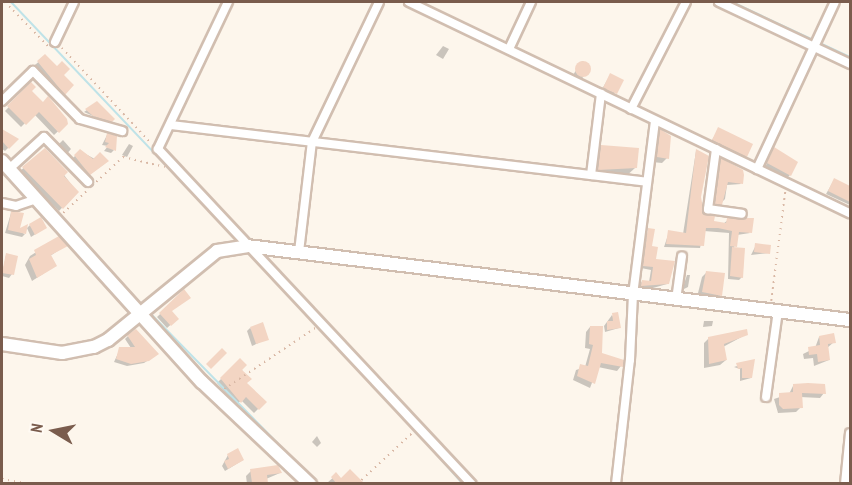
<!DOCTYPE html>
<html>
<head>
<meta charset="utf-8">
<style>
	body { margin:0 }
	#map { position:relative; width:852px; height:485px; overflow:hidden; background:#fdf6ec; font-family:"PT Sans Narrow",sans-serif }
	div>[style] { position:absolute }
	.shadow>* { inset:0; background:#0003 }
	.stream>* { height:2px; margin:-1px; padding:0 1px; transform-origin:1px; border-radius:1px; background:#bfe3e8 }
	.building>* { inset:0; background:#f3d5c3 }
	.round { border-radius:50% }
	.path>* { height:1.5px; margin-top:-0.75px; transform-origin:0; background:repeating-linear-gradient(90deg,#d9b8a5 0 1.5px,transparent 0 6px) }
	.roads { filter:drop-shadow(2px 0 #d1beb0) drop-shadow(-2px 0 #d1beb0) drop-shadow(0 2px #d1beb0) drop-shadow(0 -2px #d1beb0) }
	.street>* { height:8px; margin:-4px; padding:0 4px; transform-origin:4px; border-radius:4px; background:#fff }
	.secondary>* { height:12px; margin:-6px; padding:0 6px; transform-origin:6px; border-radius:6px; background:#fff }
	span { translate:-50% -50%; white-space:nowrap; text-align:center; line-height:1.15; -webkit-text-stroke:4.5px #fffaf3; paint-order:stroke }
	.frame { position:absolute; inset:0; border:3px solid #7a5c4d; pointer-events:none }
	.north { position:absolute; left:24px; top:401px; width:60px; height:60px; -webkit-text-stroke:4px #fffaf3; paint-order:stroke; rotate:280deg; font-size:16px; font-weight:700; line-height:24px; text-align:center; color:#7a5c4d }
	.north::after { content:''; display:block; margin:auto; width:21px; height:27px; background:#7a5c4d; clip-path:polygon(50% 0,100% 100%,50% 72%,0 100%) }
</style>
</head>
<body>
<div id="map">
	<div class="shadow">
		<i style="clip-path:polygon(443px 46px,449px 49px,443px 59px,436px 55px)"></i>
		<i style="clip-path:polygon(45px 56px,72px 85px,61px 96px,35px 65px)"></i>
		<i style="clip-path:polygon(582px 61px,589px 64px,581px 81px,573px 75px)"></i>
		<i style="clip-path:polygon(610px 75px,622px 80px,612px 97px,601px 91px)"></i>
		<i style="clip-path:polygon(31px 84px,30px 91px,66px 124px,54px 135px,34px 114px,21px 127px,5px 111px)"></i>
		<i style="clip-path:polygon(97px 103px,113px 119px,109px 123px,84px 112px)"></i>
		<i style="clip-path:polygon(719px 129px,746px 156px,743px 159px,710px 143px)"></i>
		<i style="clip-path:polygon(2px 131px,17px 139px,5px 151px,2px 149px)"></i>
		<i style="clip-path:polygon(661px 131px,667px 158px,662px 163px,652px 162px,656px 136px)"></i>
		<i style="clip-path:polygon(107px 135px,114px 150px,111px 153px,104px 151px,108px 146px,102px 145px)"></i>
		<i style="clip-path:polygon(63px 140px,71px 149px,65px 156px,56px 147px)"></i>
		<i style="clip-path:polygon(129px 144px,133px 146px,127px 157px,122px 155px)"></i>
		<i style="clip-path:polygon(602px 146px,635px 168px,624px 178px,588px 180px,591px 157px)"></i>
		<i style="clip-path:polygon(775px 149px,790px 175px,787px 178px,765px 167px)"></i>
		<i style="clip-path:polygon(45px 150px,77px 192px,59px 211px,20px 171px)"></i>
		<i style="clip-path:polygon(80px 151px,104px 164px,86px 177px,72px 159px)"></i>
		<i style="clip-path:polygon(696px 151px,702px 215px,712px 223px,723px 224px,728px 220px,750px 233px,737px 235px,734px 248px,742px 277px,739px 280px,728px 279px,729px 233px,704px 231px,700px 248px,664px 247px,669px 232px,683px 234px)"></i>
		<i style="clip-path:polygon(721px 160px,741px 184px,727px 185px,725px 199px,717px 207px,713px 206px)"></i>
		<i style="clip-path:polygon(834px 180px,850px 188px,850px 205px,826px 194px)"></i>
		<i style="clip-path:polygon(11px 213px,18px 231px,25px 234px,22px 237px,5px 233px)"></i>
		<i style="clip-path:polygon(30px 225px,45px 228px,31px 237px,27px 228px)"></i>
		<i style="clip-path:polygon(648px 230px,654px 260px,667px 284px,646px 290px,638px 289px,642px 281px,649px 282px,651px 270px,641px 268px)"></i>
		<i style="clip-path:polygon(58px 238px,65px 246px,50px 256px,55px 266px,32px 281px,25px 265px,30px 256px)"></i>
		<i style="clip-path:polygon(756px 245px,769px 253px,751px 255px)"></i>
		<i style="clip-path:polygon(6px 255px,12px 274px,9px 278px,2px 276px)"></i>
		<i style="clip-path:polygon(707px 272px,721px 295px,716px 300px,697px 297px,702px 277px)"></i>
		<i style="clip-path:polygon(687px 275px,690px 275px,688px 287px,682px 290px)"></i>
		<i style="clip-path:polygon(184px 291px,171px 311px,177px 319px,167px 328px,157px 317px)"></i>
		<i style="clip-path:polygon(612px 315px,619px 328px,605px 332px,604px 326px)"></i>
		<i style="clip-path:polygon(704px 321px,713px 321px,712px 326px,703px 327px)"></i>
		<i style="clip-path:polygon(590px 327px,600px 354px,621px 366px,617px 371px,598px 367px,590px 388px,573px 380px,576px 370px,585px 367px,590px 349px,585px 348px,586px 332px)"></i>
		<i style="clip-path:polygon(250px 328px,267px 339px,252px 346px,247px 331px)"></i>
		<i style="clip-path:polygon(747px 334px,723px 347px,726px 360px,720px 365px,704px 368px,704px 343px,709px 338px)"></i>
		<i style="clip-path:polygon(128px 336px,153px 357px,144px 363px,127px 366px,114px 362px,120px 349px,131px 348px,125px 339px)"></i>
		<i style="clip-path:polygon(819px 337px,834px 342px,827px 348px,829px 360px,814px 366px,813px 358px,804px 359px,803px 354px,815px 348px)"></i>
		<i style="clip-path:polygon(240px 360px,245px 383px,265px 402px,254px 413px,241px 400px,237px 405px,217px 383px)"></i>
		<i style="clip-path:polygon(753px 361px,751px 378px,740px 381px,740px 369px,734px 367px)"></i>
		<i style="clip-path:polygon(793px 386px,824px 393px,820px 398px,800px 397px,801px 407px,796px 412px,778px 413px,774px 399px,789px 394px)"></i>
		<i style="clip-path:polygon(317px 436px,321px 443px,317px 447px,312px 442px)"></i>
		<i style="clip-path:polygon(228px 455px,243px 460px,225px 471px,222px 466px)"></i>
		<i style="clip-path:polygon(251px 471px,280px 473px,266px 479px,267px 484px,247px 484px,246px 476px)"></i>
		<i style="clip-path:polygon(350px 471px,363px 484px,327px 483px,336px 475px,341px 480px)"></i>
	</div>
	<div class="stream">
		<i style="left:11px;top:2px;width:331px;rotate:46.5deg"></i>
		<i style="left:732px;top:2px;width:130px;rotate:25deg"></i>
		<i style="left:72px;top:229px;width:105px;rotate:47.3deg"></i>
		<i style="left:247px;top:251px;width:110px;rotate:46.5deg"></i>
		<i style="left:149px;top:312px;width:217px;rotate:45.6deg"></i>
		<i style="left:393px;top:405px;width:106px;rotate:48.5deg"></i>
	</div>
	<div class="building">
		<i style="clip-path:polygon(45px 54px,57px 66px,62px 61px,70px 69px,64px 75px,74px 85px,65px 95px,37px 61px)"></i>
		<i class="round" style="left:575px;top:61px;width:16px;height:16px"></i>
		<i style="clip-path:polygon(610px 73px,624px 80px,617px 94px,603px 88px)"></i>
		<i style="clip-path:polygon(31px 82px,36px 87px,32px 91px,43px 102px,48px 96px,67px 119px,68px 124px,59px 133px,39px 112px,26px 125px,7px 106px)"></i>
		<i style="clip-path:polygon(97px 101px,115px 119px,112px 122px,93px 116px,85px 109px)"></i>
		<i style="clip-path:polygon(718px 127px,753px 144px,747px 157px,712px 140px)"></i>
		<i style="clip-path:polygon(2px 129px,19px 139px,9px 149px,2px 141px)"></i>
		<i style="clip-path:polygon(660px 129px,671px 136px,669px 159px,657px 157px)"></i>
		<i style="clip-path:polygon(107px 133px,117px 136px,116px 151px,105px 147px,109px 143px,105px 142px)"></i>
		<i style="clip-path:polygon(601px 145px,639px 148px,637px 168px,598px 170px)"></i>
		<i style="clip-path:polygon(774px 147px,798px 162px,791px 176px,767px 163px)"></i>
		<i style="clip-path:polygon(45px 148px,68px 172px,64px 176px,79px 192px,63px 209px,22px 167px)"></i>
		<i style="clip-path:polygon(80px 149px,93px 159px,100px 152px,109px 161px,90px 175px,74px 155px)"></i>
		<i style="clip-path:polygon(696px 149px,709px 156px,701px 197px,704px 214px,715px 216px,714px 221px,726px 223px,727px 218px,754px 218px,752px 233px,739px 232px,737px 247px,730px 246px,732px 231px,718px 228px,706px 228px,704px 246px,666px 244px,668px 230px,686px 233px)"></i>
		<i style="clip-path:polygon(721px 158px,743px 170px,744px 175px,743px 184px,728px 182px,722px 205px,715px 204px)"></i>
		<i style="clip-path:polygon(834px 178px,850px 186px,850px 202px,828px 191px)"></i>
		<i style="clip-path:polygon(11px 211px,24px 213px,20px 228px,28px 224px,26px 234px,8px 230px)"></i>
		<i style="clip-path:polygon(41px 217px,47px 228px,35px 235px,29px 224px)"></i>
		<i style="clip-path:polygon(648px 228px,655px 229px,652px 246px,658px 247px,656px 259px,675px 261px,669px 284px,641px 286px,642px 280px,651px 281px,653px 267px,643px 266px)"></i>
		<i style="clip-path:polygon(59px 236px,68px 246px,51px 255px,57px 266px,37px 278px,29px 259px,36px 255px,34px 250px)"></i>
		<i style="clip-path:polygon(755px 243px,771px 245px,770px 254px,754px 252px)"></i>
		<i style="clip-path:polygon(732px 247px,745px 248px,743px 278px,730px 276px)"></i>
		<i style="clip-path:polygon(6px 253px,18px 256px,14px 275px,2px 273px)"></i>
		<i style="clip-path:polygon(706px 271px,725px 273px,722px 296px,702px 292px)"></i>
		<i style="clip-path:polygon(184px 289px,191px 298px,172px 311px,179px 319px,171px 326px,159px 313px)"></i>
		<i style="clip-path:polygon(618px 312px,621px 328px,607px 330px,607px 321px,613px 321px,612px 313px)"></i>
		<i style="clip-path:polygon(263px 322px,269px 340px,256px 344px,250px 327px)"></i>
		<i style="clip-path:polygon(590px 326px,603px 326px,602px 353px,624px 360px,623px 367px,601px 363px,595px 384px,577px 376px,580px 364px,588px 366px,593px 345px,589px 344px)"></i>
		<i style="clip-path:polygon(136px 329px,159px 354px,149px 361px,131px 364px,116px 359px,119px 347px,135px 347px,127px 335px)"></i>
		<i style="clip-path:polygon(747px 329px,748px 335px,724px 344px,727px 360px,709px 364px,708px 337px)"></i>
		<i style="clip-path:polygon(834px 333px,836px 343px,828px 344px,830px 360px,818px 362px,817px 354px,809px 355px,808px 347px,820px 345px,819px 336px)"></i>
		<i style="clip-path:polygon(222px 348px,227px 353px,211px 369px,206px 364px)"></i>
		<i style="clip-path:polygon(240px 358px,247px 365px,242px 370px,252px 379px,247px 383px,267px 402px,259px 410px,246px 397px,241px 403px,220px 378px)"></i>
		<i style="clip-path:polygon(755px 359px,752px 378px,742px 378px,742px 368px,738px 369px,736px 363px)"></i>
		<i style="clip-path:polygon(808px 383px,825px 384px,826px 394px,802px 393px,803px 408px,783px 409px,779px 405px,779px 393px,793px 392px,793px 384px)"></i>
		<i style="clip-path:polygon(238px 448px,244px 460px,228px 469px,224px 461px,229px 459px,227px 454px)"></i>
		<i style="clip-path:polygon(278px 465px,282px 473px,267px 475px,268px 483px,252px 483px,250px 469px)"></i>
		<i style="clip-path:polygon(350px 469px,364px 483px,336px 483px,331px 477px,336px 472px,341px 478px)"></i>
	</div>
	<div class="path">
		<i style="left:5px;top:2px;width:62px;rotate:45.7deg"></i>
		<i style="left:62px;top:48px;width:130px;rotate:46.9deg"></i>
		<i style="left:96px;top:182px;width:37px;rotate:-43deg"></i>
		<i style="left:123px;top:157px;width:43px;rotate:13.4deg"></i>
		<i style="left:63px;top:213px;width:34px;rotate:-43deg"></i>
		<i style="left:771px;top:301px;width:110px;rotate:-82.7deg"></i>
		<i style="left:224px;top:389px;width:110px;rotate:-33.8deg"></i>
		<i style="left:2px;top:479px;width:28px;rotate:10deg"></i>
		<i style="left:357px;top:484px;width:75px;rotate:-42.8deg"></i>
	</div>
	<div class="roads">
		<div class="street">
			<i style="left:228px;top:2px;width:163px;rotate:115.5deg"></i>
			<i style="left:158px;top:149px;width:459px;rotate:46.9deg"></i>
			<i style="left:409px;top:2px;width:489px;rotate:25.6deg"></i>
			<i style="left:719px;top:2px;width:145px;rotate:25.3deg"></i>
			<i style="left:55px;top:42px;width:44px;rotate:-64.6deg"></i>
			<i style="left:509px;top:49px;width:52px;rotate:-64.9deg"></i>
			<i style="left:2px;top:101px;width:43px;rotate:-44.1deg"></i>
			<i style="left:33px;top:71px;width:67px;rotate:45.6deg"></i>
			<i style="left:80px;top:119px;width:44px;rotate:15.9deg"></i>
			<i style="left:631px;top:109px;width:120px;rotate:-62.8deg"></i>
			<i style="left:171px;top:125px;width:479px;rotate:6.8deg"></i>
			<i style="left:716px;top:149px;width:61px;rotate:97.6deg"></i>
			<i style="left:708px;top:209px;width:34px;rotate:8deg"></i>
			<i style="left:9px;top:169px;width:47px;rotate:-42.4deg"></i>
			<i style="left:44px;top:137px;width:63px;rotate:45.6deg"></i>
			<i style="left:757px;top:169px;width:184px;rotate:-65deg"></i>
			<i style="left:591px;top:175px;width:82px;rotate:-83deg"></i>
			<i style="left:2px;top:203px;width:14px;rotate:12deg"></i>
			<i style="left:16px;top:206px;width:21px;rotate:-19deg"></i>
			<i style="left:299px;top:252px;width:111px;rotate:-83.3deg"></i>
			<i style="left:312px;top:142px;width:155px;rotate:-64.4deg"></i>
			<i style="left:676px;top:300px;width:44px;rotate:-82.2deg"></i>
			<i style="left:766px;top:397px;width:87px;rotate:-82.1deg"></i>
			<i style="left:616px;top:484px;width:125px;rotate:-83.6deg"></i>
			<i style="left:630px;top:360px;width:65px;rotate:-87.4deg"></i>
			<i style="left:633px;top:295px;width:175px;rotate:-82.8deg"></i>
			<i style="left:845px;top:484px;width:51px;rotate:-84.4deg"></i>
		</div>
		<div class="secondary">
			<i style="left:2px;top:161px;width:298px;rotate:47.9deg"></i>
			<i style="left:202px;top:382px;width:149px;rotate:43.4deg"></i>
			<i style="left:2px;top:344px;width:61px;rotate:8.5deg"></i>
			<i style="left:62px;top:353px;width:33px;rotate:-11deg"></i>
			<i style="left:94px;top:347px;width:16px;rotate:-27deg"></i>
			<i style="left:108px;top:340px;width:141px;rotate:-39.2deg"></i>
			<i style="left:217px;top:251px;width:30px;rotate:-9deg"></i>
			<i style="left:247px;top:246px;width:608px;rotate:7deg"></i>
		</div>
	</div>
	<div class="frame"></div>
	<div class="north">N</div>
</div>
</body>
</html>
